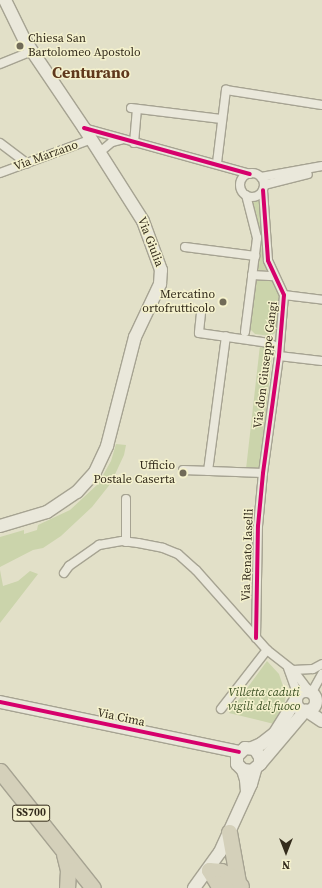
<!DOCTYPE html>
<html>
<head>
<meta charset="utf-8">
<style>
	body { margin:0 }
	#map { position:relative; width:322px; height:888px; overflow:hidden; background:#e2e0c8; font-family:"Source Serif 4",serif }
	div>[style] { position:absolute }
	.green>* { inset:0; background:#cbd4ab }
	.roads { filter:drop-shadow(1px 0 #a6a392) drop-shadow(-1px 0 #a6a392) drop-shadow(0 1px #a6a392) drop-shadow(0 -1px #a6a392) }
	.street>* { height:8px; margin:-4px; padding:0 4px; transform-origin:4px; border-radius:4px; background:#eae8db }
	.street>.ring { margin:-4px; padding:0; box-sizing:content-box; background:none; border:8px solid #eae8db; border-radius:50% }
	.secondary>* { height:12px; margin:-6px; padding:0 6px; transform-origin:6px; border-radius:6px; background:#eae8db }
	.secondary>.ring { margin:-6px; padding:0; box-sizing:content-box; background:none; border:12px solid #eae8db; border-radius:50% }
	.highway>* { height:15px; margin:-7.5px; padding:0 7.5px; transform-origin:7.5px; border-radius:7.5px; background:#d4d0ba }
	.cycleway>* { height:4px; margin:-2px; padding:0 2px; transform-origin:2px; border-radius:2px; background:#d6006c }
	.dots>* { width:11px; height:11px; translate:-50% -50%; box-sizing:border-box; border:2px solid #f4f1cd; border-radius:50% }
	span { translate:-50% -50%; white-space:nowrap; text-align:center; line-height:1.15; -webkit-text-stroke:3px #f4f1cd; paint-order:stroke }
	.shield-label span { padding:1px 3px; background:#f4f1cd; border:1px solid; border-radius:3px; -webkit-text-stroke-width:0 }
	.shield-label { font-size:11px; color:#342c1c; font-weight:700 }
	.poi-label { font-size:12px; color:#342c1c }
	.left { translate:0 -50%; text-align:left }
	.right { translate:-100% -50%; text-align:right }
	.street-label { font-size:12px; color:#342c1c }
	.park-label { font-size:12px; color:#3b5023; font-style:italic }
	.district-label { font-size:16px; color:#5f381c; font-weight:700 }
	.north { position:absolute; left:266px; top:832px; width:40px; height:40px; -webkit-text-stroke:3px #f4f1cd; paint-order:stroke; rotate:180deg; font-size:11px; font-weight:700; line-height:16px; text-align:center; color:#342c1c }
	.north::after { content:''; display:block; margin:auto; width:14px; height:18px; background:#342c1c; clip-path:polygon(50% 0,100% 100%,50% 72%,0 100%) }
</style>
</head>
<body>
<div id="map">
	<div class="green">
		<i style="clip-path:polygon(261px 197px,262px 243px,267px 270px,257px 270px,251px 199px)"></i>
		<i style="clip-path:polygon(256px 278px,271px 279px,281px 295px,277px 332px,270px 336px,255px 334px,250px 329px)"></i>
		<i style="clip-path:polygon(260px 345px,273px 346px,260px 470px,246px 469px)"></i>
		<i style="clip-path:polygon(116px 444px,126px 445px,124px 455px,111px 483px,92px 507px,61px 536px,43px 548px,33px 550px,0 567px,0 537px,24px 530px,24px 534px,37px 530px,38px 525px,70px 510px,98px 484px,111px 461px)"></i>
		<i style="clip-path:polygon(0 570px,3px 586px,18px 581px,30px 571px,38px 574px,0 623px)"></i>
		<i style="clip-path:polygon(267px 661px,279px 674px,286px 695px,283px 711px,274px 724px,229px 713px)"></i>
	</div>
	<div class="roads">
		<div class="street">
			<i style="left:0;top:64px;width:35px;rotate:-22deg"></i>
			<i style="left:131px;top:108px;width:91px;rotate:7deg"></i>
			<i style="left:84px;top:128px;width:172px;rotate:15.5deg"></i>
			<i style="left:0;top:143px;width:34px;rotate:37deg"></i>
			<i style="left:134px;top:143px;width:34px;rotate:-85deg"></i>
			<i style="left:100px;top:152px;width:16px;rotate:-40deg"></i>
			<i style="left:112px;top:142px;width:9px;rotate:-13deg"></i>
			<i style="left:217px;top:163px;width:74px;rotate:-83deg"></i>
			<i style="left:226px;top:90px;width:97px;rotate:8.9deg"></i>
			<i style="left:0;top:173px;width:98px;rotate:-20.3deg"></i>
			<i class="ring" style="left:240px;top:173px;width:16px;height:16px"></i>
			<i style="left:261px;top:177px;width:62px;rotate:-10.2deg"></i>
			<i style="left:264px;top:185px;width:45px;rotate:-14deg"></i>
			<i style="left:185px;top:247px;width:71px;rotate:7.3deg"></i>
			<i style="left:252px;top:275px;width:22px;rotate:3deg"></i>
			<i style="left:284px;top:295px;width:38px;rotate:7deg"></i>
			<i style="left:201px;top:313px;width:20px;rotate:96deg"></i>
			<i style="left:199px;top:333px;width:71px;rotate:8.1deg"></i>
			<i style="left:269px;top:343px;width:11px;rotate:27deg"></i>
			<i style="left:245px;top:332px;width:95px;rotate:-82.7deg"></i>
			<i style="left:257px;top:238px;width:44px;rotate:-104.3deg"></i>
			<i style="left:279px;top:356px;width:43px;rotate:6.6deg"></i>
			<i style="left:183px;top:470px;width:80px;rotate:2.1deg"></i>
			<i style="left:208px;top:471px;width:136px;rotate:-82.4deg"></i>
			<i style="left:126px;top:499px;width:43px;rotate:90deg"></i>
			<i style="left:64px;top:573px;width:9px;rotate:-54deg"></i>
			<i style="left:69px;top:566px;width:37px;rotate:-35deg"></i>
			<i style="left:99px;top:545px;width:23px;rotate:-10deg"></i>
			<i style="left:122px;top:541px;width:16px;rotate:7deg"></i>
			<i style="left:138px;top:543px;width:25px;rotate:11deg"></i>
			<i style="left:163px;top:548px;width:16px;rotate:22deg"></i>
			<i style="left:178px;top:554px;width:24px;rotate:42deg"></i>
			<i style="left:196px;top:570px;width:107px;rotate:48.4deg"></i>
			<i style="left:267px;top:650px;width:33px;rotate:38deg"></i>
			<i style="left:293px;top:670px;width:25px;rotate:53deg"></i>
			<i style="left:256px;top:638px;width:112px;rotate:-89deg"></i>
			<i style="left:258px;top:526px;width:53px;rotate:-84.6deg"></i>
			<i style="left:263px;top:473px;width:118px;rotate:-82.2deg"></i>
			<i style="left:279px;top:356px;width:61px;rotate:-85.3deg"></i>
			<i style="left:284px;top:295px;width:38px;rotate:-115deg"></i>
			<i style="left:268px;top:260px;width:70px;rotate:-94.1deg"></i>
			<i style="left:288px;top:668px;width:20px;rotate:70deg"></i>
			<i style="left:295px;top:687px;width:11px;rotate:85deg"></i>
			<i style="left:293px;top:670px;width:20px;rotate:-3deg"></i>
			<i style="left:313px;top:669px;width:10px;rotate:-29deg"></i>
			<i style="left:312px;top:692px;width:21px;rotate:-61deg"></i>
			<i style="left:221px;top:709px;width:75px;rotate:-52.1deg"></i>
		</div>
		<div class="secondary">
			<i style="left:0;top:526px;width:49px;rotate:-16.6deg"></i>
			<i style="left:47px;top:512px;width:36px;rotate:-34deg"></i>
			<i style="left:77px;top:492px;width:27px;rotate:-48deg"></i>
			<i style="left:95px;top:472px;width:29px;rotate:-65deg"></i>
			<i style="left:107px;top:446px;width:113px;rotate:-75.6deg"></i>
			<i style="left:135px;top:337px;width:59px;rotate:-64.7deg"></i>
			<i style="left:160px;top:284px;width:14px;rotate:-86deg"></i>
			<i style="left:161px;top:270px;width:52px;rotate:-110.2deg"></i>
			<i style="left:143px;top:221px;width:110px;rotate:-122.4deg"></i>
			<i style="left:84px;top:128px;width:107px;rotate:-124deg"></i>
			<i style="left:24px;top:39px;width:43px;rotate:-116deg"></i>
			<i class="ring" style="left:296px;top:691px;width:8px;height:8px"></i>
			<i style="left:0;top:702px;width:244px;rotate:11.8deg"></i>
			<i style="left:307px;top:711px;width:18px;rotate:34deg"></i>
			<i style="left:252px;top:748px;width:10px;rotate:-24deg"></i>
			<i style="left:261px;top:744px;width:18px;rotate:-38deg"></i>
			<i style="left:275px;top:733px;width:39px;rotate:-58deg"></i>
			<i style="left:260px;top:764px;width:70px;rotate:-49.7deg"></i>
			<i style="left:243px;top:770px;width:9px;rotate:6deg"></i>
			<i style="left:252px;top:771px;width:11px;rotate:-41deg"></i>
			<i style="left:260px;top:764px;width:7px;rotate:-90deg"></i>
			<i style="left:260px;top:757px;width:9px;rotate:-122deg"></i>
			<i style="left:255px;top:749px;width:10px;rotate:-174deg"></i>
			<i style="left:245px;top:748px;width:11px;rotate:135deg"></i>
			<i style="left:237px;top:756px;width:8px;rotate:90deg"></i>
			<i style="left:237px;top:764px;width:8px;rotate:45deg"></i>
			<i style="left:243px;top:770px;width:10px;rotate:73deg"></i>
			<i style="left:246px;top:780px;width:12px;rotate:85deg"></i>
			<i style="left:194px;top:888px;width:44px;rotate:-54.2deg"></i>
			<i style="left:220px;top:852px;width:75px;rotate:-65.5deg"></i>
			<i style="left:251px;top:784px;width:15px;rotate:-74deg"></i>
		</div>
		<div class="highway">
			<i style="left:0;top:771px;width:149px;rotate:51.5deg"></i>
			<i style="left:229px;top:832px;width:51px;rotate:79.8deg"></i>
			<i style="left:64px;top:854px;width:16px;rotate:76deg"></i>
			<i style="left:68px;top:870px;width:18px;rotate:93deg"></i>
			<i style="left:209px;top:870px;width:12px;rotate:5deg"></i>
			<i style="left:221px;top:871px;width:11px;rotate:27deg"></i>
			<i style="left:231px;top:876px;width:14px;rotate:45deg"></i>
			<i style="left:209px;top:870px;width:15px;rotate:58deg"></i>
			<i style="left:217px;top:883px;width:10px;rotate:29deg"></i>
		</div>
	</div>
	<div class="cycleway">
		<i style="left:84px;top:128px;width:172px;rotate:15.5deg"></i>
		<i style="left:256px;top:638px;width:112px;rotate:-89deg"></i>
		<i style="left:258px;top:526px;width:53px;rotate:-84.6deg"></i>
		<i style="left:263px;top:473px;width:118px;rotate:-82.2deg"></i>
		<i style="left:279px;top:356px;width:61px;rotate:-85.3deg"></i>
		<i style="left:284px;top:295px;width:38px;rotate:-115deg"></i>
		<i style="left:268px;top:260px;width:70px;rotate:-94.1deg"></i>
		<i style="left:0;top:702px;width:244px;rotate:11.8deg"></i>
	</div>
	<div class="dots">
		<i style="left:20px;top:46px;background:#716b58"></i>
		<i style="left:223px;top:302px;background:#716b58"></i>
		<i style="left:183px;top:473px;background:#716b58"></i>
	</div>
	<div class="shield-label">
		<span style="left:31px;top:813px">SS700</span>
	</div>
	<div class="poi-label">
		<span class="left" style="left:28px;top:46px">Chiesa San<br>Bartolomeo Apostolo</span>
		<span class="right" style="left:215px;top:302px">Mercatino<br>ortofrutticolo</span>
		<span class="right" style="left:175px;top:473px">Ufficio<br>Postale Caserta</span>
	</div>
	<div class="street-label">
		<span style="left:46px;top:156px;rotate:-20deg">Via Marzano</span>
		<span style="left:150px;top:242px;rotate:69deg">Via Giulia</span>
		<span style="left:266px;top:365px;rotate:-83deg">Via don Giuseppe Gangi</span>
		<span style="left:248px;top:555px;rotate:-88deg">Via Renato Iaselli</span>
		<span style="left:121px;top:718px;rotate:12deg">Via Cima</span>
	</div>
	<div class="park-label">
		<span style="left:264px;top:700px">Villetta caduti<br>vigili del fuoco</span>
	</div>
	<div class="district-label">
		<span style="left:91px;top:72px">Centurano</span>
	</div>
	<div class="north">N</div>
</div>
</body>
</html>
